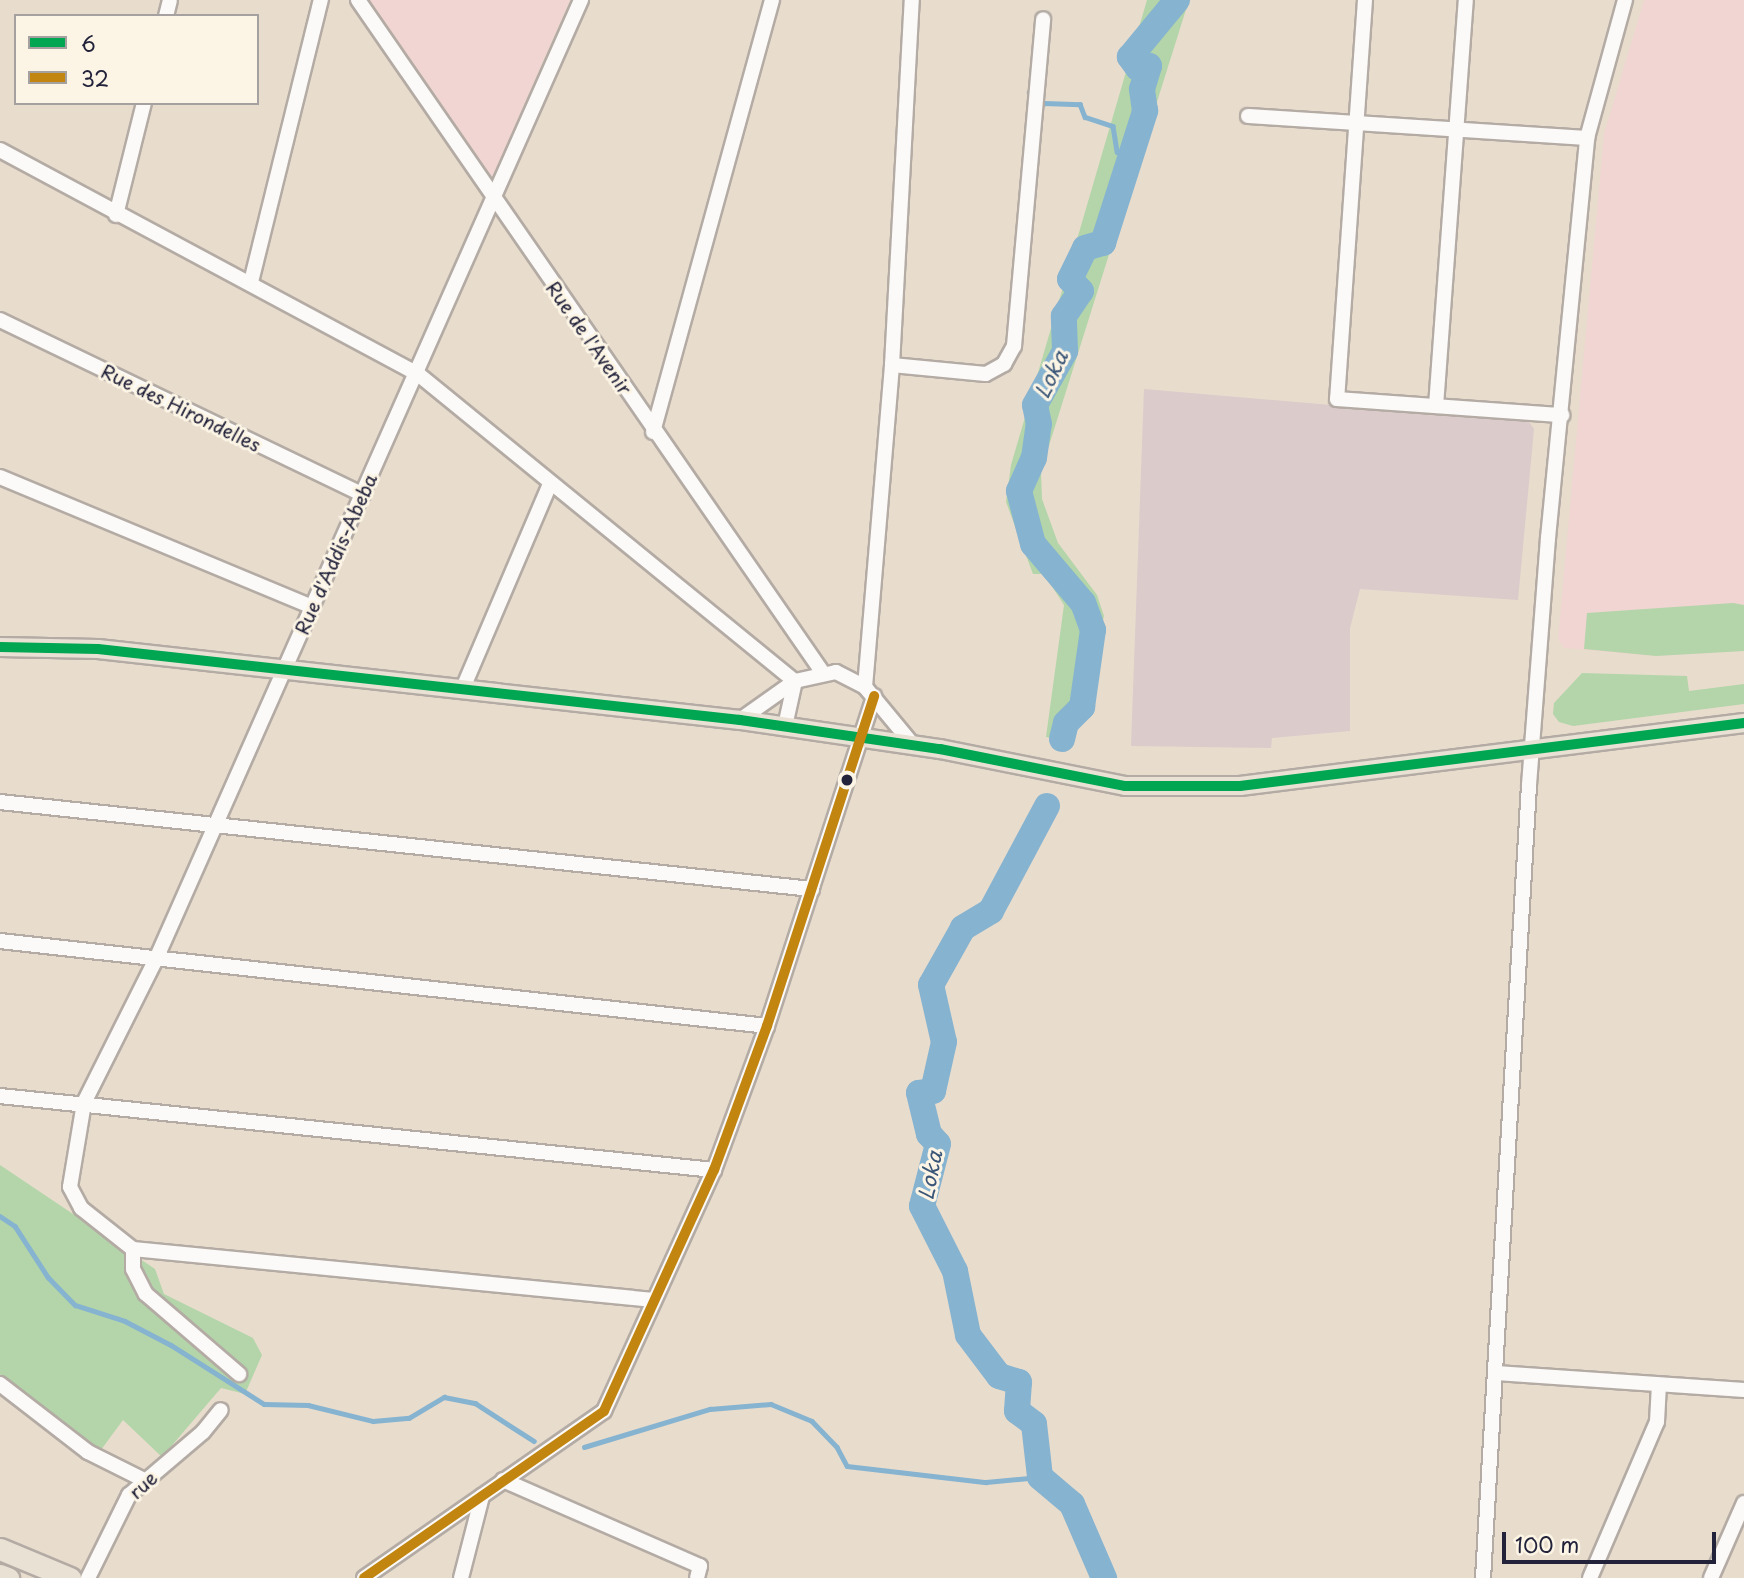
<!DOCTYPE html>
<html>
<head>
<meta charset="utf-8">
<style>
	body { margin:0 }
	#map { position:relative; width:1744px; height:1578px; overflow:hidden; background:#e8dccd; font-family:"Playpen Sans",sans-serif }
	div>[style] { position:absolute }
	.built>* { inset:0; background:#f0d5d2 }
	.industrial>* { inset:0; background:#dbcbcb }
	.green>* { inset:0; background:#b3d5a9 }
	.stream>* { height:4.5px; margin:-2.25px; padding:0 2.25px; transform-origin:2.25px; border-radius:2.25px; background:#86b3d0 }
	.river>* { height:26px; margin:-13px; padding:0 13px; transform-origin:13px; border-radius:13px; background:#86b3d0 }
	.roads { filter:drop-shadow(2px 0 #b3aba4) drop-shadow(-2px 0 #b3aba4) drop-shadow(0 2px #b3aba4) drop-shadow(0 -2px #b3aba4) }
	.minor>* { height:14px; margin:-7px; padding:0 7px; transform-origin:7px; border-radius:7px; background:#fcfaf8 }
	.major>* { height:18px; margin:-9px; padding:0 9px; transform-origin:9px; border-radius:9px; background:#eae1d5 }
	.highway>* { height:21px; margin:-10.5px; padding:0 10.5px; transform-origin:10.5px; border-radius:10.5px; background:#eae1d5 }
	.bus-1>* { height:10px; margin:-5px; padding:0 5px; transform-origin:5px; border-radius:5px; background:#00a651 }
	.bus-2>* { height:10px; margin:-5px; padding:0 5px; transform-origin:5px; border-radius:5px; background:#c2850f }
	.dots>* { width:19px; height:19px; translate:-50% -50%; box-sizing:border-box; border:4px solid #fcf5e5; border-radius:50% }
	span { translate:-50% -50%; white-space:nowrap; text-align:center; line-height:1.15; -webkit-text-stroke:6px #fcf5e5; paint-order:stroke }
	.street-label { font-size:19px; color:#22223b }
	.water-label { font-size:21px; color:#395577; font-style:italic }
	.legend { position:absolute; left:14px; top:14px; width:245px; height:91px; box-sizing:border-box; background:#fcf5e5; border:2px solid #a5a1a1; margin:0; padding:9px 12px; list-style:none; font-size:21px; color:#22223b }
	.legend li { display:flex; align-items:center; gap:14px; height:35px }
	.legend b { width:35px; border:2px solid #a5a1a1 }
	.scale { position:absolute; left:1502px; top:1532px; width:214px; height:32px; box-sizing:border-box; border:4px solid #22223b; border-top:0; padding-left:9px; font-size:21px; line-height:24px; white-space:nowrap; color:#22223b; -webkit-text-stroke:5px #fcf5e5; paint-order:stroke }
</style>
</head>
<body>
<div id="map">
	<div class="built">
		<i style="clip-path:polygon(354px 0,570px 0,489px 185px)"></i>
		<i style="clip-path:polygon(1644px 0,1744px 0,1744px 651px,1656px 656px,1564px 648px,1558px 639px,1604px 134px)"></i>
	</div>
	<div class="industrial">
		<i style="clip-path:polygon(1144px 389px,1529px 422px,1534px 429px,1518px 600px,1360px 589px,1350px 628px,1350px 731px,1272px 738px,1271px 748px,1131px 746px)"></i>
	</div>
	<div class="green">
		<i style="clip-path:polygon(1147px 0,1189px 0,1041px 471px,1042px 499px,1058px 543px,1097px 595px,1104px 616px,1073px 741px,1046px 737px,1064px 605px,1044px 574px,1033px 574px,1006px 502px,1011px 465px)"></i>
		<i style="clip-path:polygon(1733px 603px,1744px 605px,1744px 651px,1656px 656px,1584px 649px,1587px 613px)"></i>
		<i style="clip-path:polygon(1582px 673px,1687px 676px,1689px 691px,1744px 684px,1744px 704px,1573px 726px,1559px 722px,1553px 714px,1554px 703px)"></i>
		<i style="clip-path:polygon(0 1165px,155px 1269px,164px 1294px,253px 1338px,262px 1355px,245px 1394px,221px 1388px,162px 1457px,123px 1420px,95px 1458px,0 1376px)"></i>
	</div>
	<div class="stream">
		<i style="left:1168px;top:0;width:9px;rotate:41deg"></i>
		<i style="left:1029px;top:92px;width:19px;rotate:36deg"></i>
		<i style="left:1044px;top:103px;width:36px;rotate:2deg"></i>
		<i style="left:1080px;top:104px;width:14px;rotate:69deg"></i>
		<i style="left:1085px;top:117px;width:29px;rotate:18deg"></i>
		<i style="left:1113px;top:126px;width:26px;rotate:81deg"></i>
		<i style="left:1117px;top:152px;width:11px;rotate:10deg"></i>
		<i style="left:0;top:1216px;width:18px;rotate:34deg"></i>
		<i style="left:15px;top:1226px;width:61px;rotate:57.1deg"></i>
		<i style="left:48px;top:1277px;width:39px;rotate:46deg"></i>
		<i style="left:75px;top:1305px;width:52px;rotate:17.7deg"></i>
		<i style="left:125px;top:1321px;width:52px;rotate:27.6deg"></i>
		<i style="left:171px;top:1345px;width:110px;rotate:32.4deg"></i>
		<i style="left:264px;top:1404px;width:44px;rotate:1.3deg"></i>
		<i style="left:308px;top:1405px;width:67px;rotate:13.8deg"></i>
		<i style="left:373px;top:1421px;width:36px;rotate:-5deg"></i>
		<i style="left:409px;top:1418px;width:41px;rotate:-31deg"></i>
		<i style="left:444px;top:1397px;width:32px;rotate:11deg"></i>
		<i style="left:475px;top:1403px;width:70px;rotate:32.8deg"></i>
		<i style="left:584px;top:1447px;width:132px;rotate:-16.8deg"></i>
		<i style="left:710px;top:1409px;width:61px;rotate:-4.7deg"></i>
		<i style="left:771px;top:1404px;width:44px;rotate:22.5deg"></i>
		<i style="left:812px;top:1421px;width:36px;rotate:46deg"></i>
		<i style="left:837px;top:1447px;width:21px;rotate:62deg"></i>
		<i style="left:847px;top:1466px;width:140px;rotate:6.6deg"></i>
		<i style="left:986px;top:1482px;width:54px;rotate:-5.3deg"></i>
	</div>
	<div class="river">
		<i style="left:1062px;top:739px;width:16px;rotate:-76deg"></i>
		<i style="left:1066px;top:723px;width:23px;rotate:-45deg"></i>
		<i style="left:1082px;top:707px;width:78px;rotate:-81.9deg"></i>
		<i style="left:1093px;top:630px;width:29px;rotate:-110deg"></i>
		<i style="left:1083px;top:603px;width:77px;rotate:-130.3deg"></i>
		<i style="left:1033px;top:544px;width:55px;rotate:-104.8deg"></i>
		<i style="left:1019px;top:491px;width:36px;rotate:-66deg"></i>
		<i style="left:1034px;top:458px;width:34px;rotate:-82deg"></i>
		<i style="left:1039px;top:424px;width:19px;rotate:-102deg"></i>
		<i style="left:1035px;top:405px;width:62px;rotate:-60.9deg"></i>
		<i style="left:1065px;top:351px;width:35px;rotate:-92deg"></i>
		<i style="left:1064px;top:316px;width:30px;rotate:-56deg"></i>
		<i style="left:1081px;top:291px;width:16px;rotate:-133deg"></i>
		<i style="left:1070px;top:279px;width:34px;rotate:-64deg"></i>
		<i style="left:1085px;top:248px;width:19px;rotate:-16deg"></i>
		<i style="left:1103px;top:243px;width:139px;rotate:-72.3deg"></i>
		<i style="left:1145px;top:111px;width:22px;rotate:-98deg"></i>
		<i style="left:1142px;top:89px;width:24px;rotate:-73deg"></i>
		<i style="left:1149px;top:66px;width:11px;rotate:170deg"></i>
		<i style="left:1138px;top:68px;width:14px;rotate:-126deg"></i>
		<i style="left:1130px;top:57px;width:74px;rotate:-50.5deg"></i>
		<i style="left:1047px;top:806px;width:119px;rotate:118.1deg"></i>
		<i style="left:991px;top:911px;width:33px;rotate:149deg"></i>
		<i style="left:963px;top:928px;width:65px;rotate:119.3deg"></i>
		<i style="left:931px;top:985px;width:58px;rotate:77.2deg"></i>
		<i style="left:944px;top:1042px;width:50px;rotate:102.7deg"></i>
		<i style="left:933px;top:1091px;width:14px;rotate:172deg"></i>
		<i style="left:919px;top:1093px;width:42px;rotate:76.3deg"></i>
		<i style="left:929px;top:1134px;width:13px;rotate:48deg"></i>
		<i style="left:938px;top:1144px;width:64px;rotate:104.5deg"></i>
		<i style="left:922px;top:1206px;width:73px;rotate:63.1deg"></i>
		<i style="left:955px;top:1271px;width:65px;rotate:78.5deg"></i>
		<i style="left:968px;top:1335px;width:51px;rotate:52.9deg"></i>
		<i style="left:999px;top:1376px;width:21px;rotate:17deg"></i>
		<i style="left:1019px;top:1382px;width:29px;rotate:94deg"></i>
		<i style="left:1017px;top:1411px;width:21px;rotate:37deg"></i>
		<i style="left:1034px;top:1424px;width:53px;rotate:83.5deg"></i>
		<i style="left:1040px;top:1477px;width:42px;rotate:40.2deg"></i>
		<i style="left:1072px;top:1504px;width:81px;rotate:66.6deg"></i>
	</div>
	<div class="roads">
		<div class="minor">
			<i style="left:358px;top:0;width:818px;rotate:55.36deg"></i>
			<i style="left:581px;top:0;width:1047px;rotate:113.9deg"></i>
			<i style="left:157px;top:957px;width:163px;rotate:116.6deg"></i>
			<i style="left:84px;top:1103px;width:85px;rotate:99.5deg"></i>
			<i style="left:70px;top:1187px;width:24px;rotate:62deg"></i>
			<i style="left:81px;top:1208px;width:66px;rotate:38.3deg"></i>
			<i style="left:133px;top:1249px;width:523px;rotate:5.59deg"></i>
			<i style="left:1365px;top:0;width:400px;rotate:94deg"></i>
			<i style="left:1337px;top:399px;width:226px;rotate:4.1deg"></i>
			<i style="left:166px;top:16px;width:16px;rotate:-76deg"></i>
			<i style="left:1248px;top:116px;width:340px;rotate:3.7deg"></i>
			<i style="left:0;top:150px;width:474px;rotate:28.2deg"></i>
			<i style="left:418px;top:374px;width:486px;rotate:39.2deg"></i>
			<i style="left:795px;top:681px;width:46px;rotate:102.5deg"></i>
			<i style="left:116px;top:215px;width:115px;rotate:-76deg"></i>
			<i style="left:251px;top:282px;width:291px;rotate:-76.1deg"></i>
			<i style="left:0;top:320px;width:403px;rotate:25.7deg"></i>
			<i style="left:892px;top:365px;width:94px;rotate:5.5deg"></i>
			<i style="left:986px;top:374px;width:21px;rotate:-29deg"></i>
			<i style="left:1004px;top:364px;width:21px;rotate:-61deg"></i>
			<i style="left:1014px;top:346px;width:328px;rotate:-84.9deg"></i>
			<i style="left:1436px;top:406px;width:407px;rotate:-85.8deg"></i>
			<i style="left:653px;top:432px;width:448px;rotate:-74.6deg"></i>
			<i style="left:0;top:477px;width:338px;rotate:22.6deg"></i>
			<i style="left:865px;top:687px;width:323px;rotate:-85.2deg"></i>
			<i style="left:892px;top:365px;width:366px;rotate:-86.9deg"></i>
			<i style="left:463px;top:688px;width:222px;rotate:-66.9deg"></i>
			<i style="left:740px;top:720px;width:67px;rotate:-35.3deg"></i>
			<i style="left:795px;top:681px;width:42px;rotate:-12.4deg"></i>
			<i style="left:836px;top:672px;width:33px;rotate:27deg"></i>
			<i style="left:865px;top:687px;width:75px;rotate:50.4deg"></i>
			<i style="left:0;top:802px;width:817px;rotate:6.12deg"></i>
			<i style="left:0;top:941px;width:772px;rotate:6.32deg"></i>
			<i style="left:0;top:1096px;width:718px;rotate:5.92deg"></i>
			<i style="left:133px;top:1249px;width:20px;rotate:90deg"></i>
			<i style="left:133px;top:1269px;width:28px;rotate:63deg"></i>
			<i style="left:146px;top:1294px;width:123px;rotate:40.7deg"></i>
			<i style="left:1496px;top:1373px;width:249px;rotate:3.9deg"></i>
			<i style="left:0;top:1384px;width:111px;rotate:37.7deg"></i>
			<i style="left:88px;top:1452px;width:65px;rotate:26.6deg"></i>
			<i style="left:503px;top:1480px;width:215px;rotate:23.6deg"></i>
			<i style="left:700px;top:1566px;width:12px;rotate:104deg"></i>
			<i style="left:88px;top:1578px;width:93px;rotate:-63.7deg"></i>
			<i style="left:129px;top:1495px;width:97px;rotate:-40.4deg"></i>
			<i style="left:203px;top:1432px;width:28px;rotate:-51deg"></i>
			<i style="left:364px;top:1578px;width:292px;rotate:-34.8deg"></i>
			<i style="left:604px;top:1411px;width:265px;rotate:-65.5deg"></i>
			<i style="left:714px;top:1170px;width:153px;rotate:-69.8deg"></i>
			<i style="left:767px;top:1026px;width:347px;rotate:-72deg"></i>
			<i style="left:461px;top:1578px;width:85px;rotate:-75.6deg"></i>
			<i style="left:1483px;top:1578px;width:794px;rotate:-86.68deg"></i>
			<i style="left:1529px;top:785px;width:248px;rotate:-85.6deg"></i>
			<i style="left:1548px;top:538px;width:402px;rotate:-84.4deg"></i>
			<i style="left:1587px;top:138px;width:143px;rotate:-74.6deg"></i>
			<i style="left:1590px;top:1578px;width:170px;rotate:-66.8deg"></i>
			<i style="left:1657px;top:1422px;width:36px;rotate:-87deg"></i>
			<i style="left:1711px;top:1578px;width:82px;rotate:-66.3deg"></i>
		</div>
		<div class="major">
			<i style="left:0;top:647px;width:98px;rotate:1.2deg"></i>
			<i style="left:98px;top:649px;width:646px;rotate:6.31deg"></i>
			<i style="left:740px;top:720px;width:202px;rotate:8.3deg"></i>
			<i style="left:940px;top:749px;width:189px;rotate:11.3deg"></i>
			<i style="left:1125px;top:786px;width:115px"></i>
			<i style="left:1240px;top:786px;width:508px;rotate:-7.13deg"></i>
		</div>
		<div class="highway">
			<i style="left:0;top:1549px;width:76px;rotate:22.5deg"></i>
			<i style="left:0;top:1575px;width:9px;rotate:21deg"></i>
		</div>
	</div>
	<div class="bus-1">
		<i style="left:0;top:647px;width:98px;rotate:1.2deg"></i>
		<i style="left:98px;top:649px;width:646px;rotate:6.31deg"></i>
		<i style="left:740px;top:720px;width:202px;rotate:8.3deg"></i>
		<i style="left:940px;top:749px;width:189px;rotate:11.3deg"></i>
		<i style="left:1125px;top:786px;width:115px"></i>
		<i style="left:1240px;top:786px;width:508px;rotate:-7.13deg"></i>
	</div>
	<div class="bus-2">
		<i style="left:364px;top:1578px;width:292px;rotate:-34.8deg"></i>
		<i style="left:604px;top:1411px;width:265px;rotate:-65.5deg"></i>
		<i style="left:714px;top:1170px;width:153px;rotate:-69.8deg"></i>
		<i style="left:767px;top:1026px;width:347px;rotate:-72deg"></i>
	</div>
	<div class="dots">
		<i style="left:847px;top:780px;background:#22223b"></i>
	</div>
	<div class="street-label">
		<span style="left:589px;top:338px;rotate:55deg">Rue de l'Avenir</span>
		<span style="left:181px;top:408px;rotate:26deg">Rue des Hirondelles</span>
		<span style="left:336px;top:554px;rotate:-66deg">Rue d'Addis-Abeba</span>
		<span style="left:143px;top:1485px;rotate:-43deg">rue</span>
	</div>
	<div class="water-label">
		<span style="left:1050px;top:374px;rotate:-65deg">Loka</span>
		<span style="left:929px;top:1175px;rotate:-79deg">Loka</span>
	</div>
	<ul class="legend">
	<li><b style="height:9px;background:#00a651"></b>6</li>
	<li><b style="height:9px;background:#c2850f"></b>32</li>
	</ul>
	<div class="scale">100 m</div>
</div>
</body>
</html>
